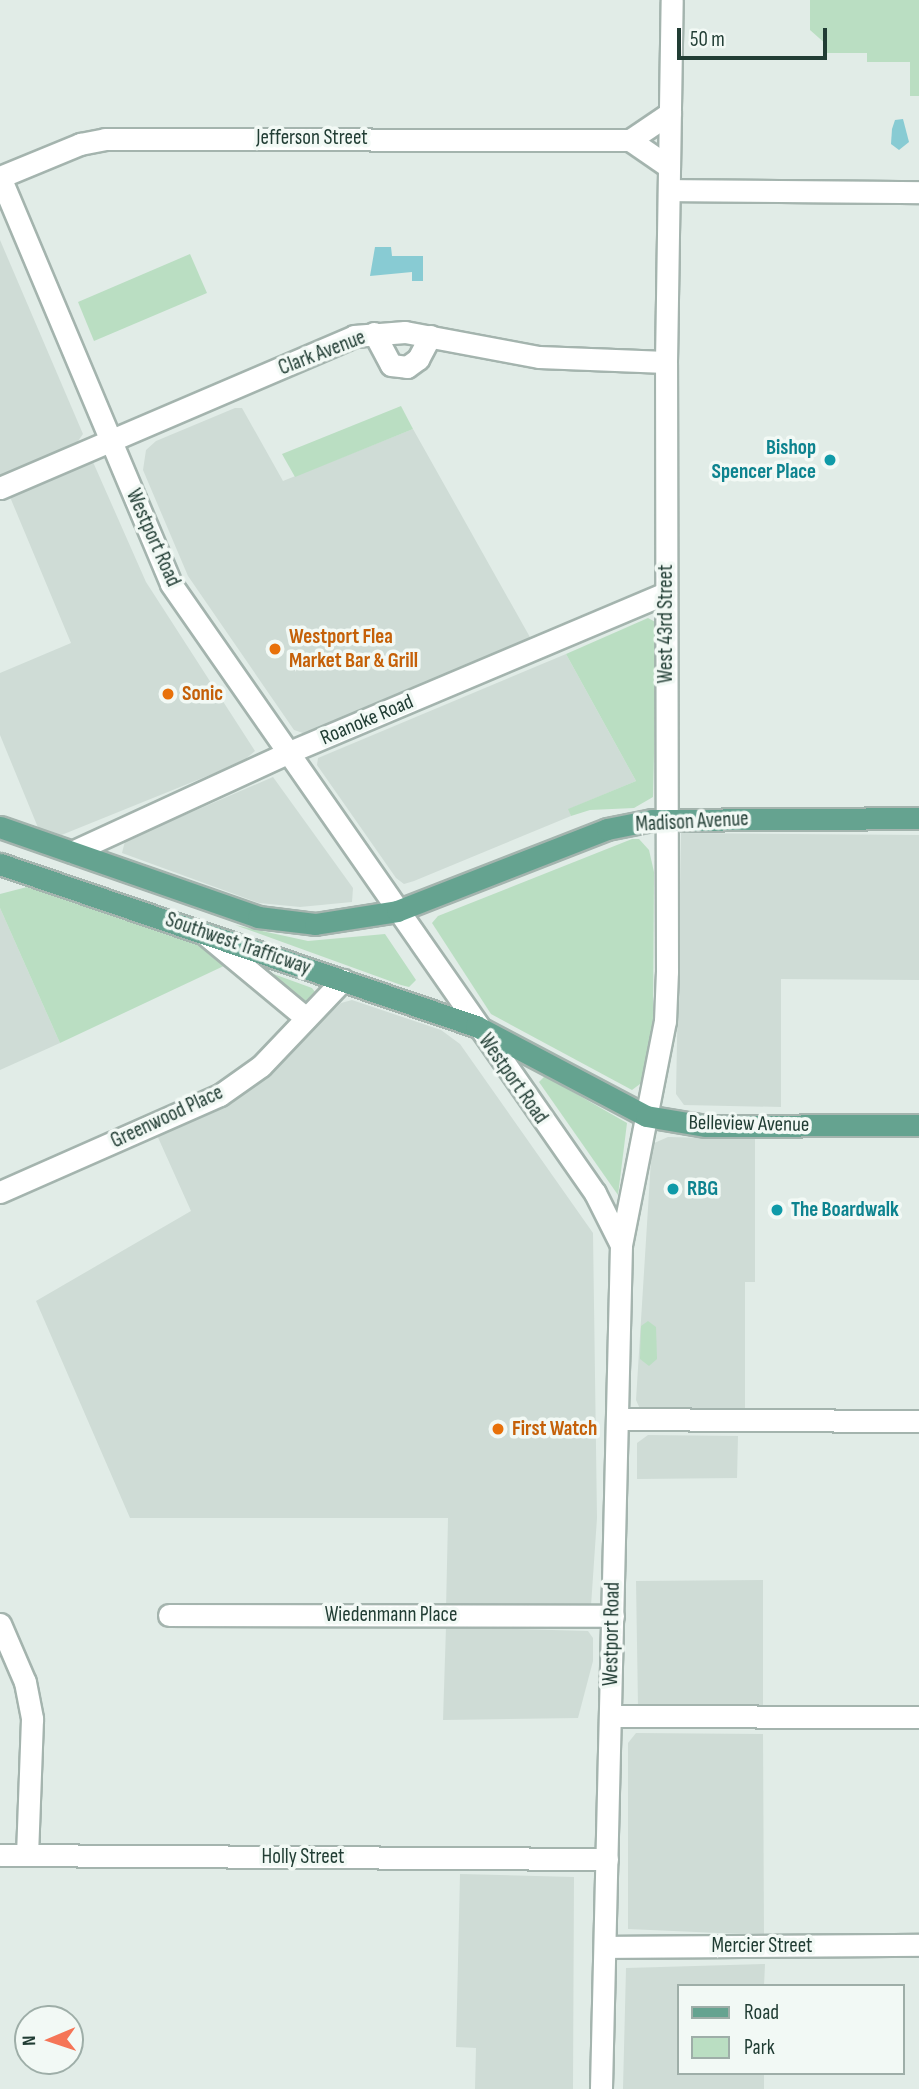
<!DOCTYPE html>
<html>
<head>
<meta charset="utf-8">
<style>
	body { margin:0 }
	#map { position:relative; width:919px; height:2089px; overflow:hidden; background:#e1ece7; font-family:"Sofia Sans Condensed",sans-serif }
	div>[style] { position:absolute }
	.built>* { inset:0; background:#cfdcd6 }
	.green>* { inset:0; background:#badec2 }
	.water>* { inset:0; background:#88cbd3 }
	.roads { filter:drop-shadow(2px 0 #a4b4ae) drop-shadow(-2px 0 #a4b4ae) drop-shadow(0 2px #a4b4ae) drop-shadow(0 -2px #a4b4ae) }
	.minor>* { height:21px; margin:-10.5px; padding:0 10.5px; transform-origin:10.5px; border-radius:10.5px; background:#fff }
	.major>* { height:21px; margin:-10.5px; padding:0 10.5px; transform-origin:10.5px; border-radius:10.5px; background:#65a390 }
	.dots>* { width:19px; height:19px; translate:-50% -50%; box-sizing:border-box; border:4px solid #f2f9f5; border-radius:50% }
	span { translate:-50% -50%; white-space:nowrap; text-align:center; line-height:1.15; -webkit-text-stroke:7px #f2f9f5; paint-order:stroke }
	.street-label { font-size:21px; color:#213d34 }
	.culture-label { font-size:21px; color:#0d838f; font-weight:700 }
	.right { translate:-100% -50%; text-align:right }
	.left { translate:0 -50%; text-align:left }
	.food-label { font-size:21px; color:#c56008; font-weight:700 }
	.legend { position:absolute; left:677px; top:1984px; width:228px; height:91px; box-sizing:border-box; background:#f2f9f5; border:2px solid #9eaea8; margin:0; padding:9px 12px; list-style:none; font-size:21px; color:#213d34 }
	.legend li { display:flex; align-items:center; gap:14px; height:35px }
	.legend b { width:35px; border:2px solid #9eaea8 }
	.north { position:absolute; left:14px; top:2005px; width:70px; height:70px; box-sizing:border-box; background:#f2f9f5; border:2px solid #9eaea8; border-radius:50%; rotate:268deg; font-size:19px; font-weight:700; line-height:28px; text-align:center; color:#213d34 }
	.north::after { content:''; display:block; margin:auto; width:24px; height:32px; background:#f57557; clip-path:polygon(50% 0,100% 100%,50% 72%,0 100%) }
	.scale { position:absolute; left:677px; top:28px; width:150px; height:32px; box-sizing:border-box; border:4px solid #213d34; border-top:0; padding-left:9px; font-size:21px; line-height:24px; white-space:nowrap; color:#213d34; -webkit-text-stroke:5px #f2f9f5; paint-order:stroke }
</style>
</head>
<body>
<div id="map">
	<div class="built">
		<i style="clip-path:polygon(0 240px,83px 434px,76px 444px,0 477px)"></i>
		<i style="clip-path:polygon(235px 408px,242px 408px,283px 481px,413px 429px,531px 639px,306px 734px,294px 730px,188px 576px,143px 470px,146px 450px,156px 441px)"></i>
		<i style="clip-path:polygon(93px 462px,146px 582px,255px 751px,242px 762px,59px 836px,39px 830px,0 735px,0 673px,71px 643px,10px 497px)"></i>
		<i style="clip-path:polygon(566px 654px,636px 781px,569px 809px,571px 816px,414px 881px,404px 884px,396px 878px,317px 765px,318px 758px)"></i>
		<i style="clip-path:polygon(273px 777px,353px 888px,352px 902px,300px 907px,259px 903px,122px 853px,125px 841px)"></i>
		<i style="clip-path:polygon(681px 833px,919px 835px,919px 980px,781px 979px,781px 1107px,684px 1105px,676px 1094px)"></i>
		<i style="clip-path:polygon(0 908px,60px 1043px,0 1070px)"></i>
		<i style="clip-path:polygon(352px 1000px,441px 1030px,460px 1044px,593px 1233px,597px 1518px,591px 1606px,446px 1610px,448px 1518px,130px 1518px,36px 1301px,191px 1211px,156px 1133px,302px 1038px,341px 1003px)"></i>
		<i style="clip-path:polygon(668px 1137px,755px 1139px,755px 1282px,745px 1282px,745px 1412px,640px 1409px,636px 1400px,652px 1144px)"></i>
		<i style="clip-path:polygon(648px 1435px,738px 1436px,737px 1478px,637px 1479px,637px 1443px)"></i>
		<i style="clip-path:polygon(763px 1580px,763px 1709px,638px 1706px,636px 1581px)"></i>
		<i style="clip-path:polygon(446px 1627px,588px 1631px,593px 1638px,593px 1661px,578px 1718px,443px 1720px)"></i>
		<i style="clip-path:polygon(636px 1733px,763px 1734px,764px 1935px,628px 1929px,628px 1743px)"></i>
		<i style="clip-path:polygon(460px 1874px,574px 1877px,573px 2089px,475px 2089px,476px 2048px,456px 2047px)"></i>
		<i style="clip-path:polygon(765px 1964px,764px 1986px,679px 1986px,679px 2073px,764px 2073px,764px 2089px,623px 2089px,626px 1968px)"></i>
	</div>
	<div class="green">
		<i style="clip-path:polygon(810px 0,919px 0,919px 96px,910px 96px,910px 62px,867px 62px,867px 53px,827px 53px,827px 45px,810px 30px)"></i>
		<i style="clip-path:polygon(190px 254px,207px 293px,94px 341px,78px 302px)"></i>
		<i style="clip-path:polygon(401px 406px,413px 429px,295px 477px,282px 454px)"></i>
		<i style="clip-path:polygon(648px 618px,657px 623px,653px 797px,634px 808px,590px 810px,571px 816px,568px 809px,636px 781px,566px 654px)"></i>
		<i style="clip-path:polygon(632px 839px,639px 839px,649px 850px,654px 872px,653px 1020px,646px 1067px,640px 1084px,632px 1090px,491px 1014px,432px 923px,438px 916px)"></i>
		<i style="clip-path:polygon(27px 887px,206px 948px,228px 964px,60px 1043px,0 908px,0 894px)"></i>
		<i style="clip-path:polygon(235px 925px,308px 941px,385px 934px,416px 980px,409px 987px,401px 985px)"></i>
		<i style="clip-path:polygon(257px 968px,312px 988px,315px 992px,308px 1007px)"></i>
		<i style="clip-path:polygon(545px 1076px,627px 1123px,618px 1195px,539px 1082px)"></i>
		<i style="clip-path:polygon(648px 1321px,656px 1327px,657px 1359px,649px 1366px,640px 1359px,641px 1326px)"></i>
	</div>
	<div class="water">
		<i style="clip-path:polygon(903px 119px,909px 142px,899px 150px,891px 144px,892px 129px,895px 120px)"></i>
		<i style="clip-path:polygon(375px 247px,391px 247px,392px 256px,423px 256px,423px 281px,412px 281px,412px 272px,370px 276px)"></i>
	</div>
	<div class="roads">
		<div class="minor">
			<i style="left:630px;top:140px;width:48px;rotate:-34deg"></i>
			<i style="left:0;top:177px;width:441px;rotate:67.2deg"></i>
			<i style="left:171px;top:584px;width:742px;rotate:55.15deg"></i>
			<i style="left:595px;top:1193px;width:58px;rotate:63.4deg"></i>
			<i style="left:621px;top:1245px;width:844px;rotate:91.36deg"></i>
			<i style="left:0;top:177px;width:87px;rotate:-22.4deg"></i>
			<i style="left:80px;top:144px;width:25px;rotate:-11deg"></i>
			<i style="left:105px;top:139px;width:525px;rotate:0.11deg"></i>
			<i style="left:630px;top:140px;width:47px;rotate:34.7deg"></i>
			<i style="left:669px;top:190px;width:250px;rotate:0.5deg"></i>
			<i style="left:374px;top:333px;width:36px;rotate:62deg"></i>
			<i style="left:391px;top:365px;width:16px;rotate:7deg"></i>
			<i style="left:407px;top:367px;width:14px;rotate:-36deg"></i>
			<i style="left:418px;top:359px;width:26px;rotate:-62deg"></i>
			<i style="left:0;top:488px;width:385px;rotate:-23.2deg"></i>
			<i style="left:354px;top:336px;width:51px;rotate:-4.5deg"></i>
			<i style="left:405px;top:332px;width:136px;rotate:10.6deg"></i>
			<i style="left:539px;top:357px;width:127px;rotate:2.3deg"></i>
			<i style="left:72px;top:852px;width:237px;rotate:-24.7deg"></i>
			<i style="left:287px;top:753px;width:411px;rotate:-22.9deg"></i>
			<i style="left:206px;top:935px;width:130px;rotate:39.7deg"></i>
			<i style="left:0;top:1192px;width:240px;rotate:-23.8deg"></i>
			<i style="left:220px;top:1095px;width:50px;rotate:-35.3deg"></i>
			<i style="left:261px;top:1066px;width:119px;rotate:-46.4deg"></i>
			<i style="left:621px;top:1245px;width:228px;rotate:-78.9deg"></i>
			<i style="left:665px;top:1021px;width:50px;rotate:-87.7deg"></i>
			<i style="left:667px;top:971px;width:609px;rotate:-90.09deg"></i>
			<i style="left:666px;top:362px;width:362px;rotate:-89.1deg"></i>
			<i style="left:617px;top:1419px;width:302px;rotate:0.4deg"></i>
			<i style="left:169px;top:1615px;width:444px;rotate:0.1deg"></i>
			<i style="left:0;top:1624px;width:63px;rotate:66.7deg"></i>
			<i style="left:25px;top:1682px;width:38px;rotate:79deg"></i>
			<i style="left:32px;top:1719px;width:136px;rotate:92.1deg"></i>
			<i style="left:610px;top:1716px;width:309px;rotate:0.2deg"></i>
			<i style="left:0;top:1855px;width:607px;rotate:0.38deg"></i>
			<i style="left:605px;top:1947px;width:314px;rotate:-0.4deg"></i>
		</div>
		<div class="major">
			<i style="left:0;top:827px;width:273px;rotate:19.2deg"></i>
			<i style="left:258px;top:917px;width:57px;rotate:7deg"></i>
			<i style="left:315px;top:924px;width:83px;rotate:-9deg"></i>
			<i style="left:397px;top:911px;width:225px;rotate:-21.3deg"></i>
			<i style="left:607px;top:829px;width:46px;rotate:-11.3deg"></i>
			<i style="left:652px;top:820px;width:267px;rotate:-0.4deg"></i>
			<i style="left:0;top:864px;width:503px;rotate:18.8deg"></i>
			<i style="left:476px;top:1026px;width:192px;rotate:27.9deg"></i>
			<i style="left:646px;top:1116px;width:61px;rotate:9.5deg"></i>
			<i style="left:706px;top:1126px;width:213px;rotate:-0.3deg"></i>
		</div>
	</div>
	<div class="dots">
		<i style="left:830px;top:460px;background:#0f9aa8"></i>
		<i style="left:275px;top:649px;background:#e8710a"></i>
		<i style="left:168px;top:694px;background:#e8710a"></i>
		<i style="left:673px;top:1189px;background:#0f9aa8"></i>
		<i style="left:777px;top:1210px;background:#0f9aa8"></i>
		<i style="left:498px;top:1429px;background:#e8710a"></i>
	</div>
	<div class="street-label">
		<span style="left:312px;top:138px">Jefferson Street</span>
		<span style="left:322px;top:353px;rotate:-21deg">Clark Avenue</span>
		<span style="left:153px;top:538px;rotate:66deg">Westport Road</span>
		<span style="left:666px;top:624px;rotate:-90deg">West 43rd Street</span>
		<span style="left:367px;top:720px;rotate:-23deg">Roanoke Road</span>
		<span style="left:692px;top:822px;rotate:-3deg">Madison Avenue</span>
		<span style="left:238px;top:944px;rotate:19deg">Southwest Trafficway</span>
		<span style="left:513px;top:1079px;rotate:55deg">Westport Road</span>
		<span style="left:167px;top:1117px;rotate:-25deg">Greenwood Place</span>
		<span style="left:749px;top:1124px;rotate:1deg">Belleview Avenue</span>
		<span style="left:391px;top:1615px">Wiedenmann Place</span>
		<span style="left:612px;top:1634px;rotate:-89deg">Westport Road</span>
		<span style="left:303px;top:1857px">Holly Street</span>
		<span style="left:762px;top:1946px">Mercier Street</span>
	</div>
	<div class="culture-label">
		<span class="right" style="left:816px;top:460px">Bishop<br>Spencer Place</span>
		<span class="left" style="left:687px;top:1189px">RBG</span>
		<span class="left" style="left:791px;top:1210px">The Boardwalk</span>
	</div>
	<div class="food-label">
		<span class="left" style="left:289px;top:649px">Westport Flea<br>Market Bar &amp; Grill</span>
		<span class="left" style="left:182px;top:694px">Sonic</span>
		<span class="left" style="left:512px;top:1429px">First Watch</span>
	</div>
	<ul class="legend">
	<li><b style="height:9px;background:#65a390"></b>Road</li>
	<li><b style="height:19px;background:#badec2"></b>Park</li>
	</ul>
	<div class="north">N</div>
	<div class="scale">50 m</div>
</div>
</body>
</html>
